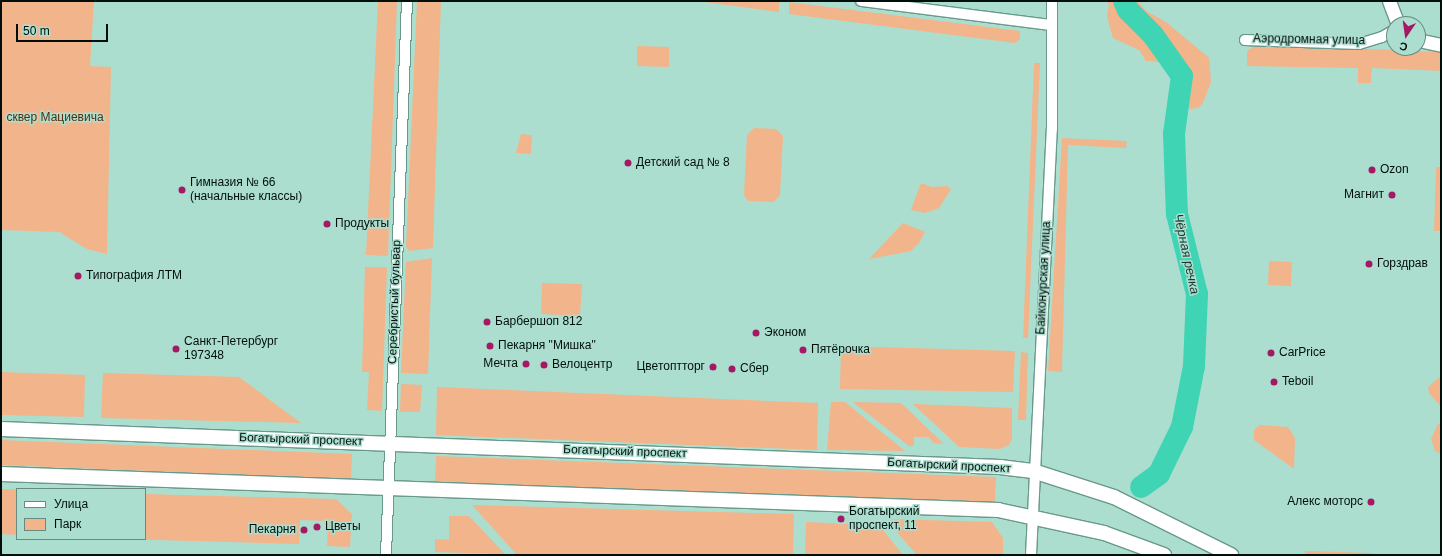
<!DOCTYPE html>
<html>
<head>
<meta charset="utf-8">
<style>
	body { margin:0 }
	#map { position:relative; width:1442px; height:556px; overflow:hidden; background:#acdecf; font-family:Arial,sans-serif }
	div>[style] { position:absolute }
	.green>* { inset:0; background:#f2b48b }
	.river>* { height:22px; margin:-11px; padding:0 11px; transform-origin:11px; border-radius:11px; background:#3fd4b3 }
	.roads { filter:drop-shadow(1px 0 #68998b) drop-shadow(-1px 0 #68998b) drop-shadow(0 1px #68998b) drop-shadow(0 -1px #68998b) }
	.minor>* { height:10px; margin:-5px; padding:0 5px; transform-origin:5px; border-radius:5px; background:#fff }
	.tertiary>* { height:13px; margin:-6.5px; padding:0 6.5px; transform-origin:6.5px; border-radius:6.5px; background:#fff }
	.secondary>* { height:14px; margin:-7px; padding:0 7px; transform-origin:7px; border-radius:7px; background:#fff }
	.dots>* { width:11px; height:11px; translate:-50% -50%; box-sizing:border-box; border:2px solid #acdecf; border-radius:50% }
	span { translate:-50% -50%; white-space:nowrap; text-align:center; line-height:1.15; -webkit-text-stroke:3px #acdecf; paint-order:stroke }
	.street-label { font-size:12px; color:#000f0b }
	.park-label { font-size:12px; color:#582d0a }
	.poi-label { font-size:12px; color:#000f0b }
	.left { translate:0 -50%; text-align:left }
	.right { translate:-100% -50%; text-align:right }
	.water-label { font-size:13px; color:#1a3830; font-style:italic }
	.frame { position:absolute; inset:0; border:2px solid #000f0b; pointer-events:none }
	.legend { position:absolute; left:16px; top:488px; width:130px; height:52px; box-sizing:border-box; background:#acdecf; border:1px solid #678b81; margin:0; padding:5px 7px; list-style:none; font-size:12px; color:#000f0b }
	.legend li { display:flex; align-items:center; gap:8px; height:20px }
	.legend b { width:20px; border:1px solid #678b81 }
	.north { position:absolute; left:1386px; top:16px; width:40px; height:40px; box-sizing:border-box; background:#acdecf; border:1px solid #678b81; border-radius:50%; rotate:193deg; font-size:11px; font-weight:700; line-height:16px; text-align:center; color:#000f0b }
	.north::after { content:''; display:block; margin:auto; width:14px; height:18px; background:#a31963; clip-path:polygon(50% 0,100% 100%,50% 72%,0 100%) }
	.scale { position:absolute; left:16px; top:24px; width:92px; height:18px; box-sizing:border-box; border:2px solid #000f0b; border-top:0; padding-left:5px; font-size:12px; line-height:14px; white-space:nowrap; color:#000f0b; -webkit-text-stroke:3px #acdecf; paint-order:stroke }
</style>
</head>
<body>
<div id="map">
	<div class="green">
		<i style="clip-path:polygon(1px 1px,94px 1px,90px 66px,111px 67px,107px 254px,87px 249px,59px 232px,1px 230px)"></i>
		<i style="clip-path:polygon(378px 1px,397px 1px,388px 256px,366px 255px)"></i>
		<i style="clip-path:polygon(417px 1px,441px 1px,433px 248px,409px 251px,406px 247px)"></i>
		<i style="clip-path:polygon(698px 1px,779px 1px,779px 12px)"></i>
		<i style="clip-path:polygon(1106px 1px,1138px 1px,1146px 11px,1166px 22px,1209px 58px,1211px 82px,1203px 103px,1198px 108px,1191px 109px,1177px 104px,1174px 96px,1177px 76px,1162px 62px,1146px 61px,1139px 50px,1113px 38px,1107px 17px,1109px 4px)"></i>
		<i style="clip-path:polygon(789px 2px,1020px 31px,1020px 39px,1015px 43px,789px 14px)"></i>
		<i style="clip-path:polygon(1258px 44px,1441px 52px,1441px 71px,1372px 68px,1371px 83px,1358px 83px,1358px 68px,1247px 66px,1247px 51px)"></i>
		<i style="clip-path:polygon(637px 46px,669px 47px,669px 67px,637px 66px)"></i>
		<i style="clip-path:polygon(1034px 63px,1040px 63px,1028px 338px,1023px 338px)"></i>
		<i style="clip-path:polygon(754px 128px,776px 129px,783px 136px,780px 195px,774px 202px,748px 201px,744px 195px,747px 135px)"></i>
		<i style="clip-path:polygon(521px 134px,532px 135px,531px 154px,516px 153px)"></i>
		<i style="clip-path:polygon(1062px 138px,1127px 141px,1126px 148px,1068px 145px,1062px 372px,1048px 371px)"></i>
		<i style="clip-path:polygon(1436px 167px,1441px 167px,1441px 231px,1434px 231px)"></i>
		<i style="clip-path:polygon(921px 183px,932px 187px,947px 186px,951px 189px,939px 208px,925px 213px,911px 210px)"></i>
		<i style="clip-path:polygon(903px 223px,925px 232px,919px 243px,911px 251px,869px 259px)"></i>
		<i style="clip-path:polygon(432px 258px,428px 374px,401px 373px,406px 262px)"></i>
		<i style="clip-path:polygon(1269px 261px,1292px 262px,1291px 286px,1268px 285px)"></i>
		<i style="clip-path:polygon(365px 267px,387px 267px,382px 411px,367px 410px,369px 372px,362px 372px)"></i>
		<i style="clip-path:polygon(542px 283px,582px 284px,580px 316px,541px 314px)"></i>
		<i style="clip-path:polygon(841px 346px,1015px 351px,1013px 392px,840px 389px)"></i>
		<i style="clip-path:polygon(1021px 352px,1028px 353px,1026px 420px,1018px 420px)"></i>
		<i style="clip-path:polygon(1px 372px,85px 375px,84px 417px,1px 415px)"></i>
		<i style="clip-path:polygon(103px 373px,239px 377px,301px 423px,101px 418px)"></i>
		<i style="clip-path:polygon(1441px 376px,1441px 407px,1429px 393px,1428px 387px)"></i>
		<i style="clip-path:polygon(401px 384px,422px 385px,420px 412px,400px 412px)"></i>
		<i style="clip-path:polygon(437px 387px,818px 403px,817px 450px,436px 435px)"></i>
		<i style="clip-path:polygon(831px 402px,845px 402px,905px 451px,827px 450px)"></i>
		<i style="clip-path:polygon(853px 402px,901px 403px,944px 444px,933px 443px,929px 437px,914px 437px,914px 446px,909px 446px)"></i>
		<i style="clip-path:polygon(913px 404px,1012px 408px,1012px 439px,1009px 445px,1000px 449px,959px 447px)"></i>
		<i style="clip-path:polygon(1438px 424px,1441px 424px,1441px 454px,1435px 451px,1431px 439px)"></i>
		<i style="clip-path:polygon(1260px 425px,1288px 427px,1295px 438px,1294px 469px,1254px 440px,1254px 430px)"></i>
		<i style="clip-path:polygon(1px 440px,352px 454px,351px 479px,1px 465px)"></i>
		<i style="clip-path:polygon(436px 456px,996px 477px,995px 503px,435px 482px)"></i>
		<i style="clip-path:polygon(1px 489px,17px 489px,17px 535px,1px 534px)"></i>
		<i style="clip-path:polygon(145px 494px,336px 499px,352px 514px,350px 547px,327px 546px,328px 521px,300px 520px,299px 544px,119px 539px,145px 539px)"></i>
		<i style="clip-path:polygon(472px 505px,794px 514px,793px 555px,517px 555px)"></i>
		<i style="clip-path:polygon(449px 516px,469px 516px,505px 554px,435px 552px,435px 539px,449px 540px)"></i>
		<i style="clip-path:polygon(891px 519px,992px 522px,1003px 538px,1003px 555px,917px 555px,892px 527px)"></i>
		<i style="clip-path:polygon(806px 522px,879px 525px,903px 555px,805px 555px)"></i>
		<i style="clip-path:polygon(1305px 551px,1373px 553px,1377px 555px,1305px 555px)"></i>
	</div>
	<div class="river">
		<i style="left:1124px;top:1px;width:10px;rotate:66deg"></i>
		<i style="left:1128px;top:10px;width:35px;rotate:45deg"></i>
		<i style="left:1153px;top:35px;width:50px;rotate:54.7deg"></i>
		<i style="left:1182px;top:76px;width:59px;rotate:97.9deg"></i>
		<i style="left:1174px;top:134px;width:80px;rotate:87.9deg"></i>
		<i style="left:1177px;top:214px;width:82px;rotate:76deg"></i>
		<i style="left:1197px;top:294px;width:72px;rotate:92.4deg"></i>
		<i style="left:1194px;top:366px;width:62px;rotate:101.1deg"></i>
		<i style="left:1182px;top:427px;width:52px;rotate:116.1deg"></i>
		<i style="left:1159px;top:474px;width:22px;rotate:144deg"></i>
	</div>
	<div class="roads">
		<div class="minor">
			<i style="left:861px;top:1px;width:192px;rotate:7.2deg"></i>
			<i style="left:1245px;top:40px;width:114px;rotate:2deg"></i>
			<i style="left:1359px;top:44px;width:24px;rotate:-17deg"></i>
			<i style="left:1382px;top:37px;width:14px;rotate:-30deg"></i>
			<i style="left:386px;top:555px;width:554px;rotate:-87.83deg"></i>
			<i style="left:1031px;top:555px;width:427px;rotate:-87.2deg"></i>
			<i style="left:1052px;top:129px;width:128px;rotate:-90deg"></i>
		</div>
		<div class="tertiary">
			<i style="left:1389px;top:1px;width:25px;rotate:69deg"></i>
			<i style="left:1418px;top:40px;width:24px;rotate:12deg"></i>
		</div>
		<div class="secondary">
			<i style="left:1px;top:429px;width:1000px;rotate:2.18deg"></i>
			<i style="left:1000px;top:467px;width:33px;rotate:7deg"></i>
			<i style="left:1033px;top:471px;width:85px;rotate:17.8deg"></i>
			<i style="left:1114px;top:497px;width:131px;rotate:26.4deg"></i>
			<i style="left:1px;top:474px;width:998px;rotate:2.07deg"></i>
			<i style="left:998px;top:510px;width:108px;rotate:12.2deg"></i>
			<i style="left:1104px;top:533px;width:64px;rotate:20.1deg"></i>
		</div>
	</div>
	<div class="dots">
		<i style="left:628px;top:163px;background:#a31963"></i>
		<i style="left:1372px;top:170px;background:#a31963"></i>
		<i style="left:182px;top:190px;background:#a31963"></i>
		<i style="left:1392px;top:195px;background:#a31963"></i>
		<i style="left:327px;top:224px;background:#a31963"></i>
		<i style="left:1369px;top:264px;background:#a31963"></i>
		<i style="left:78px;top:276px;background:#a31963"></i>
		<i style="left:487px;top:322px;background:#a31963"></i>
		<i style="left:756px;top:333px;background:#a31963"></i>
		<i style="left:490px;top:346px;background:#a31963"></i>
		<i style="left:176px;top:349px;background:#a31963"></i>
		<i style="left:803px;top:350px;background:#a31963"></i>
		<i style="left:1271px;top:353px;background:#a31963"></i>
		<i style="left:526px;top:364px;background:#a31963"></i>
		<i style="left:544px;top:365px;background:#a31963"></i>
		<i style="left:713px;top:367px;background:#a31963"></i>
		<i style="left:732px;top:369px;background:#a31963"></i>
		<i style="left:1274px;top:382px;background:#a31963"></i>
		<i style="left:1371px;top:502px;background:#a31963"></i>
		<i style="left:841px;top:519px;background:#a31963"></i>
		<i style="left:317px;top:527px;background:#a31963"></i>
		<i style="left:304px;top:530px;background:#a31963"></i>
	</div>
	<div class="street-label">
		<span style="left:1309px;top:40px;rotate:1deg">Аэродромная улица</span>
		<span style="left:1044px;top:278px;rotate:-87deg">Байконурская улица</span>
		<span style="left:395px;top:302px;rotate:-88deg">Серебристый бульвар</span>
		<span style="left:301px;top:440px;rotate:2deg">Богатырский проспект</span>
		<span style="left:625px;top:452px;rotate:2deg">Богатырский проспект</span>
		<span style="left:949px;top:466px;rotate:3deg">Богатырский проспект</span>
	</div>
	<div class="park-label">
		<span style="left:55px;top:118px">сквер Мациевича</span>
	</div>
	<div class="poi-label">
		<span class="left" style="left:636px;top:163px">Детский сад № 8</span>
		<span class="left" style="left:1380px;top:170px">Ozon</span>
		<span class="left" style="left:190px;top:190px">Гимназия № 66<br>(начальные классы)</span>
		<span class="right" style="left:1384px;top:195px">Магнит</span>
		<span class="left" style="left:335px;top:224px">Продукты</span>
		<span class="left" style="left:1377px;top:264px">Горздрав</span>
		<span class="left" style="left:86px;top:276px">Типография ЛТМ</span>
		<span class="left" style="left:495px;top:322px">Барбершоп 812</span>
		<span class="left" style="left:764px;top:333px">Эконом</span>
		<span class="left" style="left:184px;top:349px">Санкт-Петербург<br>197348</span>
		<span class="left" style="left:498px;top:346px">Пекарня "Мишка"</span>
		<span class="left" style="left:811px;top:350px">Пятёрочка</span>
		<span class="left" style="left:1279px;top:353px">CarPrice</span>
		<span class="right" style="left:518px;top:364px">Мечта</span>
		<span class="left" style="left:552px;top:365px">Велоцентр</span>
		<span class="right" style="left:705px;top:367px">Цветоптторг</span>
		<span class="left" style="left:740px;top:369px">Сбер</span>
		<span class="left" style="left:1282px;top:382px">Teboil</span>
		<span class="right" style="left:1363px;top:502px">Алекс моторс</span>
		<span class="left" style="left:849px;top:519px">Богатырский<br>проспект, 11</span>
		<span class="left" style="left:325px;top:527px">Цветы</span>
		<span class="right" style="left:296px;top:530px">Пекарня</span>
	</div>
	<div class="water-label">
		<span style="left:1186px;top:254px;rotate:78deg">Чёрная речка</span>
	</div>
	<div class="frame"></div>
	<ul class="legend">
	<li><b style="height:5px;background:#fff"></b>Улица</li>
	<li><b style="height:11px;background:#f2b48b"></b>Парк</li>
	</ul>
	<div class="north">С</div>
	<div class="scale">50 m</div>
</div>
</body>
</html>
